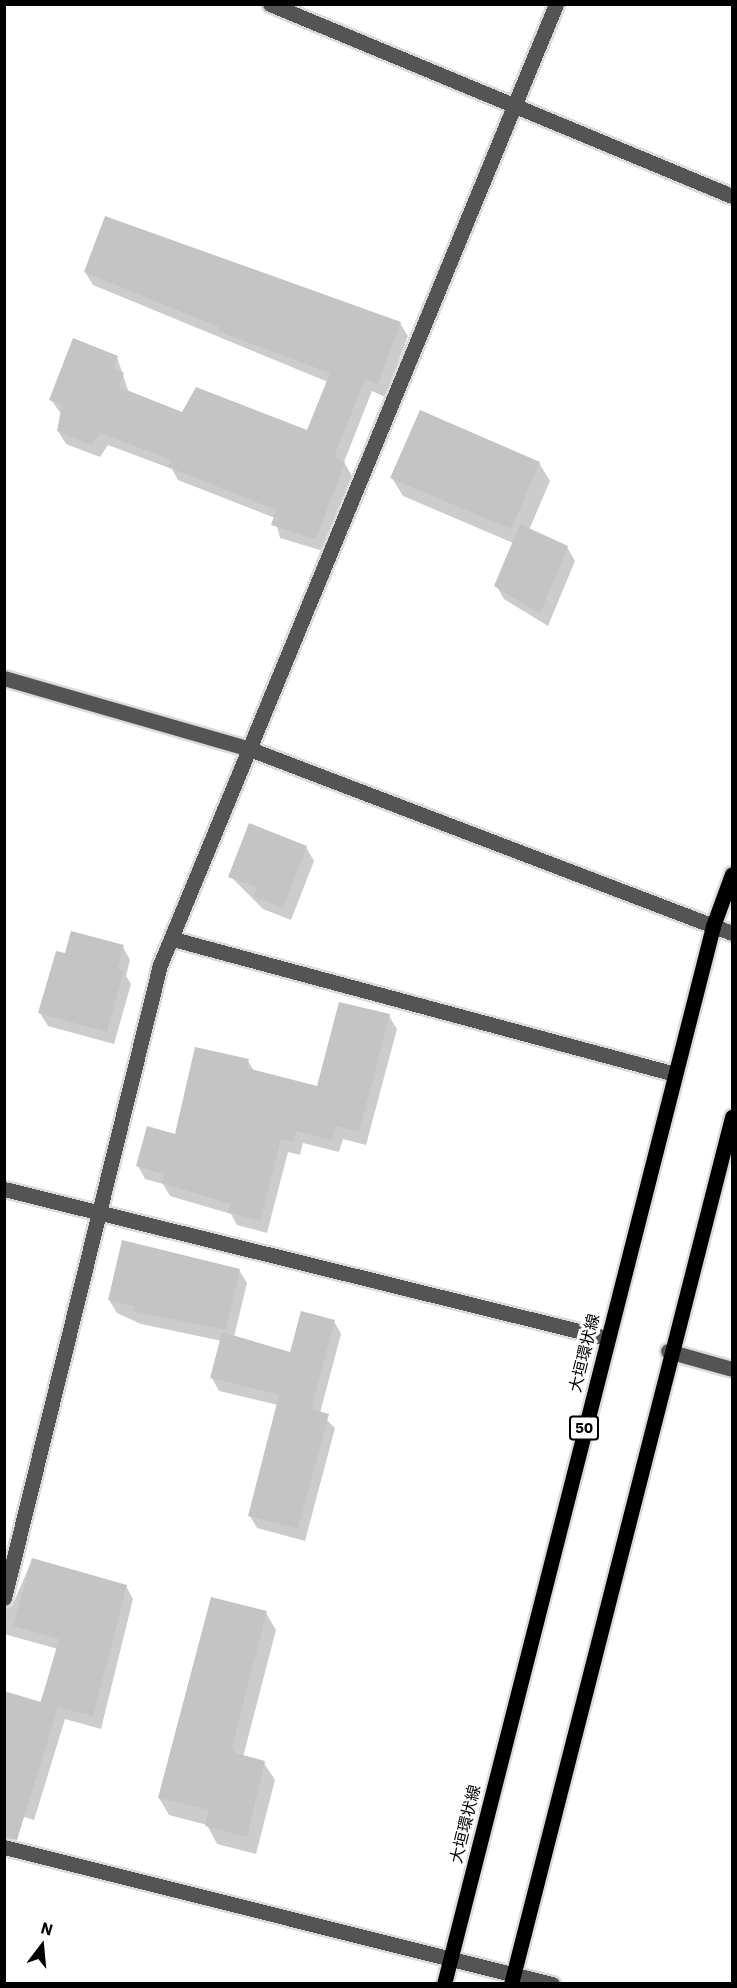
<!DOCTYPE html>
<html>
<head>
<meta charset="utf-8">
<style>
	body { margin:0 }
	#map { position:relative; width:737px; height:1988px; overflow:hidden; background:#fff; font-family:"IBM Plex Sans","Noto Sans JP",sans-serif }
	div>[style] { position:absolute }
	.shadow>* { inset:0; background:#0003 }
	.building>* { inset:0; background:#c4c4c4 }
	.roads { filter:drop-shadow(2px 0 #dbdbdb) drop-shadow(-2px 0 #dbdbdb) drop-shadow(0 2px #dbdbdb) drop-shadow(0 -2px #dbdbdb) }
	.minor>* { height:15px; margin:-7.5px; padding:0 7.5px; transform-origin:7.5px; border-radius:7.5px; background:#545454 }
	.major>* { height:15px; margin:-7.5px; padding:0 7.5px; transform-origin:7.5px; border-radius:7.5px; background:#000 }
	span { translate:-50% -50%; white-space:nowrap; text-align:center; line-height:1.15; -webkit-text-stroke:6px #fff; paint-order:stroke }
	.shield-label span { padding:2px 4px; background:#fff; border:2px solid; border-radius:4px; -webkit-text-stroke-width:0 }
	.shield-label { font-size:15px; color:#000; font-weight:700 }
	.street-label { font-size:16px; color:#000 }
	.frame { position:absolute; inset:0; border:6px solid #000; pointer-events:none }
	.north { position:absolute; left:12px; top:1916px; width:60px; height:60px; -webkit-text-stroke:4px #fff; paint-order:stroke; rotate:16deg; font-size:16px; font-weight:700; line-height:24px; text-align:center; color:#000 }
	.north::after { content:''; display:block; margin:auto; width:21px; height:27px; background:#000; clip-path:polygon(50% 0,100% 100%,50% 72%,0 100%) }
</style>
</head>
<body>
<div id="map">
	<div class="shadow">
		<i style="clip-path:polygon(85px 272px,400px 323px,408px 336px,385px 397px,372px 391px,344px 462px,352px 476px,323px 551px,280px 538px,275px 518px,178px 480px,172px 469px,108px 445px,100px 457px,66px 444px,58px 431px,62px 415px,51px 400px,117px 357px,129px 393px,183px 414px,308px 432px,328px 382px,93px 285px)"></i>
		<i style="clip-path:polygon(539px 463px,550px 481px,529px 530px,567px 547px,575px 561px,548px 626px,504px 599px,496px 585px,513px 543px,403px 496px,392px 478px)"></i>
		<i style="clip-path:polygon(306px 847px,314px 861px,291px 920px,263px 909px,230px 876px)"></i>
		<i style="clip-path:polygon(123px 947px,130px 960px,126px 976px,131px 984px,114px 1044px,48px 1026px,40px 1013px,66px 955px)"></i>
		<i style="clip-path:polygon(389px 1016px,397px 1029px,366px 1145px,343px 1139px,339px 1152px,303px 1143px,300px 1155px,288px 1152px,267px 1233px,237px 1225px,231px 1214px,170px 1196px,163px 1184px,145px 1179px,138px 1166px,177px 1135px,248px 1061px,254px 1071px,318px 1088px)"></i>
		<i style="clip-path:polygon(239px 1270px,247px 1283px,234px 1337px,291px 1353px,334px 1321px,341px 1334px,320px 1413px,335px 1428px,305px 1541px,257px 1528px,250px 1516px,278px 1405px,219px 1391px,212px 1378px,222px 1341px,141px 1324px,117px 1313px,109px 1300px)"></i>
		<i style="clip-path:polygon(32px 1560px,126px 1586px,133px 1599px,101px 1729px,65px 1719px,34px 1820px,4px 1811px,58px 1649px,4px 1634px,4px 1608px,12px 1606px)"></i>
		<i style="clip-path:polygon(266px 1613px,276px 1630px,243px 1757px,264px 1763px,275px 1780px,256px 1854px,217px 1844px,207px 1825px,169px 1815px,159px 1798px)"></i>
	</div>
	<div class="building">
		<i style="clip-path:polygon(105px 216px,401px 322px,378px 384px,365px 379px,334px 457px,345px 462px,316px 539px,271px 525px,276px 510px,168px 467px,171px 460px,101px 433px,92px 445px,57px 431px,62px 405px,49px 400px,73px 338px,118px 356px,113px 368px,124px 373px,119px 387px,182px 412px,196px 387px,307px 430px,330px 373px,217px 331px,219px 327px,84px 272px)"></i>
		<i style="clip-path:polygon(420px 410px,540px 462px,511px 529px,390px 478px)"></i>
		<i style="clip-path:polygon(520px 524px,568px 546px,540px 614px,494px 586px)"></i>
		<i style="clip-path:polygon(249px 823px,307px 846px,283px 908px,253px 896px,257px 887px,228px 877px)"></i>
		<i style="clip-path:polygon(71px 931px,124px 945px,118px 968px,124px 970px,107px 1032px,38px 1013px,56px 951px,65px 953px)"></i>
		<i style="clip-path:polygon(339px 1002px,390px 1014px,359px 1132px,336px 1126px,332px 1140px,296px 1131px,293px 1142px,281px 1139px,260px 1221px,228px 1212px,231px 1204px,161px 1183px,164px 1174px,136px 1166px,147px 1126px,175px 1134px,195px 1047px,249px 1059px,247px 1068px,317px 1086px)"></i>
		<i style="clip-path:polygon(122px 1240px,240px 1269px,226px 1330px,132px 1311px,134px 1306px,108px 1300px)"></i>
		<i style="clip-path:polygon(301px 1311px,335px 1320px,311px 1409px,329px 1414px,298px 1529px,248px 1516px,279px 1395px,210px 1378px,222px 1332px,290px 1352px)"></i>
		<i style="clip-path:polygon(32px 1558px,127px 1585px,93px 1716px,58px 1707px,17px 1840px,4px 1838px,4px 1691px,41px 1702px,59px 1639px,13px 1626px)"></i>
		<i style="clip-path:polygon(211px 1597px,267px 1611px,232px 1747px,235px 1753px,265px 1761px,247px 1837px,205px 1826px,209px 1810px,158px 1798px)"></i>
	</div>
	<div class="roads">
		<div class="minor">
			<i style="left:270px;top:4px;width:500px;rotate:22.57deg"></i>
			<i style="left:4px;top:678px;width:253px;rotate:16.1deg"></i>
			<i style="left:247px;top:748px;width:519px;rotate:20.88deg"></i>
			<i style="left:173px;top:939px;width:520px;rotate:15.05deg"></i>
			<i style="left:4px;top:1189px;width:621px;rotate:13.88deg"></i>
			<i style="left:668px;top:1351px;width:66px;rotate:15.7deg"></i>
			<i style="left:4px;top:1598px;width:652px;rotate:-76.16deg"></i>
			<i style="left:160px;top:965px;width:1039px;rotate:-67.6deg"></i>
			<i style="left:4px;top:1847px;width:565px;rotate:14.04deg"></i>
		</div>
		<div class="major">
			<i style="left:444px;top:1984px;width:1092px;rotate:-75.73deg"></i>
			<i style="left:713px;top:926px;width:55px;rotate:-69.9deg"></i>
			<i style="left:511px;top:1984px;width:895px;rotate:-75.7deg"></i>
		</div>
	</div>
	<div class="shield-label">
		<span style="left:584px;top:1428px">50</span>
	</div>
	<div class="street-label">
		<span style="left:584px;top:1353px;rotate:-76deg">大垣環状線</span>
		<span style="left:465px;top:1824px;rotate:-76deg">大垣環状線</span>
	</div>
	<div class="frame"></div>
	<div class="north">N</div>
</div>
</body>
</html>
